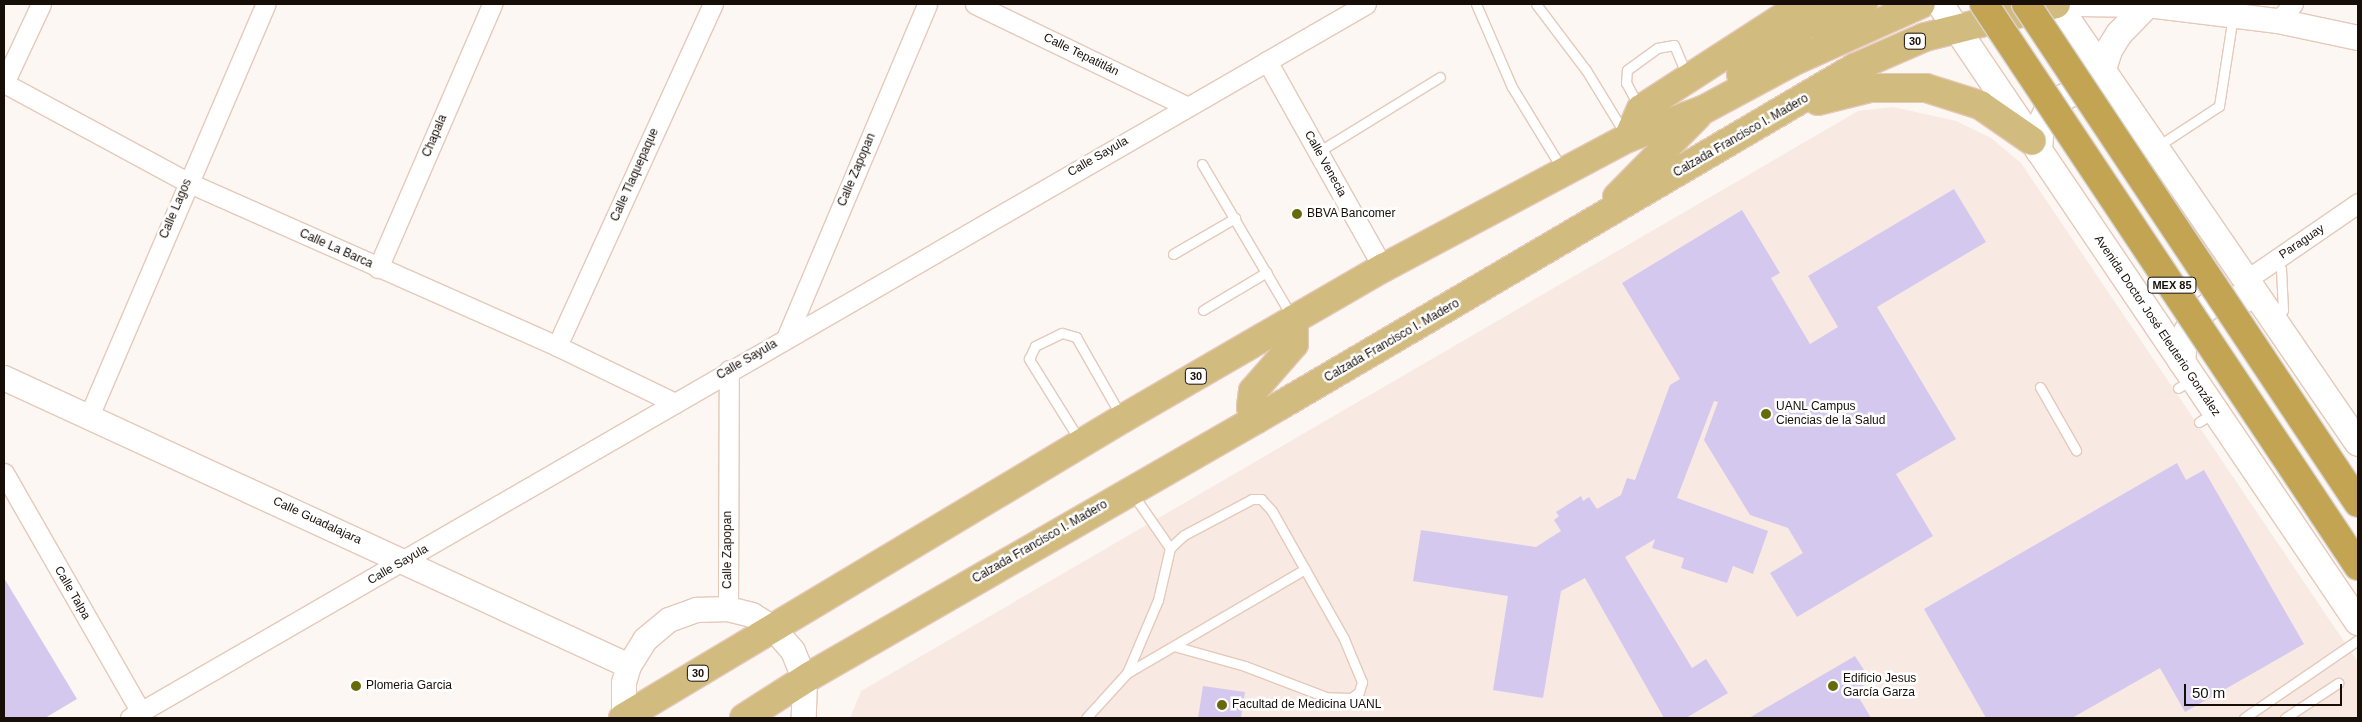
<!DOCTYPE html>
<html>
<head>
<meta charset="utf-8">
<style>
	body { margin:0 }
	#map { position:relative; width:2362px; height:722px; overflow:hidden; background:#fdf7f4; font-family:Arial,sans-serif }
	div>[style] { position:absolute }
	.built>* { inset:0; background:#f8eae2 }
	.building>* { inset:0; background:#d4c8ef }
	.roads { filter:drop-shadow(1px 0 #e5c9b9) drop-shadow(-1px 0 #e5c9b9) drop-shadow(0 1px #e5c9b9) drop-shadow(0 -1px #e5c9b9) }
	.service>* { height:9px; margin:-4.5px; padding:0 4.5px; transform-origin:4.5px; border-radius:4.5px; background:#fff }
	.minor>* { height:19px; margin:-9.5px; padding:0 9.5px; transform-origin:9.5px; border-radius:9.5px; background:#fff }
	.tertiary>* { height:24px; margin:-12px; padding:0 12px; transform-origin:12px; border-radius:12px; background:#fff }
	.secondary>* { height:26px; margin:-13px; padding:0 13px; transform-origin:13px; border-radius:13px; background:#fff }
	.primary>* { height:28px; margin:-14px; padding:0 14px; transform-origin:14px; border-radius:14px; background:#d2bb7e }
	.bridges { filter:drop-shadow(1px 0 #d5d4d3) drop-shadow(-1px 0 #d5d4d3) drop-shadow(0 1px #d5d4d3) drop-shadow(0 -1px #d5d4d3) }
	.trunk-bridge>* { height:28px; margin:-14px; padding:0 14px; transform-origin:14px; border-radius:14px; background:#c3a453 }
	.dots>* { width:14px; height:14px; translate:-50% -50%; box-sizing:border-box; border:2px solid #fff; border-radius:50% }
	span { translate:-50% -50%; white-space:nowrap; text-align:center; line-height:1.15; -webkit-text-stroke:5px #fff; paint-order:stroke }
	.shield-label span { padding:1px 4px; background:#fff; border:1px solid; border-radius:4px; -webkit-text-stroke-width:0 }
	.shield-label { font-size:11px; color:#170e08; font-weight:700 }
	.street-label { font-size:12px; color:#170e08 }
	.poi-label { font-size:12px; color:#170e08 }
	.left { translate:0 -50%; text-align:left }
	.frame { position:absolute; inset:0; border:5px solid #170e08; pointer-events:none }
	.scale { position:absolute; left:2184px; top:684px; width:158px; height:22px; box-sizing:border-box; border:2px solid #170e08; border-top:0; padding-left:6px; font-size:15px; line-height:18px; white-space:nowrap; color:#170e08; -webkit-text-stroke:4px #fff; paint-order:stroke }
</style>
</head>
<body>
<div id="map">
	<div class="built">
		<i style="clip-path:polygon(1893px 107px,1956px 121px,1991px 138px,2021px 163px,2358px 662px,2358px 718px,850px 718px,861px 691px,1858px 111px)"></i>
	</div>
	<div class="building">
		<i style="clip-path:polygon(1954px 189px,1986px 242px,1877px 307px,1956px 439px,1896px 474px,1933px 536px,1797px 617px,1770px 573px,1803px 553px,1788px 528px,1750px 515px,1704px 440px,1718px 402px,1714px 401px,1677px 498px,1768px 531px,1753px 574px,1733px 566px,1727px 583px,1681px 568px,1684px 558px,1652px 548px,1655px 539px,1625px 557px,1692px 668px,1706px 659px,1728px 693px,1686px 718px,1664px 718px,1585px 578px,1561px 591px,1543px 698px,1493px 690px,1508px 596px,1413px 581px,1421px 530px,1536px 547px,1561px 531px,1554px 520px,1559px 516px,1556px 512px,1581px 496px,1583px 501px,1589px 497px,1597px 509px,1621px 495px,1627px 478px,1635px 480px,1670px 385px,1680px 379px,1622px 283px,1742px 210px,1780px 273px,1771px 278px,1810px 344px,1838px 327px,1808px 276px)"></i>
		<i style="clip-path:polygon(2177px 463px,2186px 480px,2204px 470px,2304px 644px,2185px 712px,2160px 668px,2072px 718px,1986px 718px,1924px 609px)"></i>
		<i style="clip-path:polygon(4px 578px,77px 699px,45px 718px,4px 718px)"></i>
		<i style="clip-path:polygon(1855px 656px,1871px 681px,1855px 691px,1871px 718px,1749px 718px)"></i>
		<i style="clip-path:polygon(1203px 686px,1245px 692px,1241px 718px,1198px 718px)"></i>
	</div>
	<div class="roads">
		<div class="service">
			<i style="left:1476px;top:4px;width:90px;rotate:66.6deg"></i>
			<i style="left:1512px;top:87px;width:96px;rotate:58.6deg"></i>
			<i style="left:1536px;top:4px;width:83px;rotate:52.9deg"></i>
			<i style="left:1586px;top:70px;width:75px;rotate:58.6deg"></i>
			<i style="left:1639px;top:107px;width:27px;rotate:-118deg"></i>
			<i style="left:1626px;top:83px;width:13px;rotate:-86deg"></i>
			<i style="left:1627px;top:70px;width:37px;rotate:-36deg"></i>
			<i style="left:1657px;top:48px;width:17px;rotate:-10deg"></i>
			<i style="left:1674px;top:45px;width:33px;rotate:67deg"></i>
			<i style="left:2158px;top:146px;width:73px;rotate:-33.3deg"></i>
			<i style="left:2219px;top:106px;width:91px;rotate:-81.2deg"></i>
			<i style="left:1318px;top:152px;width:143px;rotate:-31.6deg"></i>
			<i style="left:1202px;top:164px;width:178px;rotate:59.5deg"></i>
			<i style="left:1173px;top:254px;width:72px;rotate:-30.1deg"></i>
			<i style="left:2275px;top:260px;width:11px;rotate:56deg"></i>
			<i style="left:2281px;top:269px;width:41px;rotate:87.2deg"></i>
			<i style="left:2283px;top:310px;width:13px;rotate:122deg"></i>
			<i style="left:1203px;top:310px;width:74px;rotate:-30.7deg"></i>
			<i style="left:2040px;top:387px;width:73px;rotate:60.3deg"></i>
			<i style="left:2178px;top:388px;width:17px;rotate:-31deg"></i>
			<i style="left:2199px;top:422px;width:17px;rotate:-33deg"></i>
			<i style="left:1080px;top:441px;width:97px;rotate:-121.9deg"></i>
			<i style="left:1029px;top:359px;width:14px;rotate:-65deg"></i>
			<i style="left:1035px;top:346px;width:30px;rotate:-26deg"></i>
			<i style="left:1062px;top:333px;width:15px;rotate:16deg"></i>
			<i style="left:1076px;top:337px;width:91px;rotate:60.3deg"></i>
			<i style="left:1132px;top:493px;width:67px;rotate:55.4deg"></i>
			<i style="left:1127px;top:673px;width:206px;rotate:-30.3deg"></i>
			<i style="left:1086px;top:718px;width:61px;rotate:-47.7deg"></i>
			<i style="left:1127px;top:673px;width:79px;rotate:-67deg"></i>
			<i style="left:1158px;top:600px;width:53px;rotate:-77deg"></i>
			<i style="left:1170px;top:548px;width:19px;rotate:-43deg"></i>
			<i style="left:1184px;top:535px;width:77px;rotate:-27.9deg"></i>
			<i style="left:1252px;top:499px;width:9px"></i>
			<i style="left:1261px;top:499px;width:16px;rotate:47deg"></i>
			<i style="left:1272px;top:511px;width:147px;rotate:60.6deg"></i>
			<i style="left:1344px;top:639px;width:47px;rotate:67.3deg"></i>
			<i style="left:1362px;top:682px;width:10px;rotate:107deg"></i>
			<i style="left:1359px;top:692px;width:10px;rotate:143deg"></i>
			<i style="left:1351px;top:698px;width:25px;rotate:-178deg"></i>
			<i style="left:1326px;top:697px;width:87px;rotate:-159.1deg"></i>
			<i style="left:1245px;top:666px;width:74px;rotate:-164.3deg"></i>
			<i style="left:2244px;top:718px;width:138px;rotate:-34.4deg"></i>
			<i style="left:2285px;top:718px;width:64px;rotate:-33.4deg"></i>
		</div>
		<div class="minor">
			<i style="left:975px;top:4px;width:234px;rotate:25.8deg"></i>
			<i style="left:2278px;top:21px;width:23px;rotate:-49deg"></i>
			<i style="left:1267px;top:61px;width:237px;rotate:60.7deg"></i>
			<i style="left:4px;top:83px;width:208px;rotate:28.4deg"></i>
			<i style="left:187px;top:182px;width:405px;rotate:23.9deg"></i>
			<i style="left:557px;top:346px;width:131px;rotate:25.8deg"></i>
			<i style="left:4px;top:83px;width:87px;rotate:-64.9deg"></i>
			<i style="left:378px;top:268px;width:288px;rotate:-66.6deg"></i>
			<i style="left:2246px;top:280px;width:136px;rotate:-34.5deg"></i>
			<i style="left:787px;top:336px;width:360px;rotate:-67.1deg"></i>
			<i style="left:557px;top:346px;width:376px;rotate:-65.5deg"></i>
			<i style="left:89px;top:416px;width:448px;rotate:-66.8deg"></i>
			<i style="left:4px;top:473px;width:275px;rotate:60.2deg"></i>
			<i style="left:728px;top:609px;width:239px;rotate:-89.8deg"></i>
			<i style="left:130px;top:718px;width:1427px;rotate:-30.01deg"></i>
		</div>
		<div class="tertiary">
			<i style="left:2079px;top:4px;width:68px;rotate:0.8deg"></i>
			<i style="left:2147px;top:5px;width:132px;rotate:7deg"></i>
			<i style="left:2278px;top:21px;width:82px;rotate:12deg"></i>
			<i style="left:4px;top:378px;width:688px;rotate:24.74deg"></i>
			<i style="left:624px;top:718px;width:35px;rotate:-90deg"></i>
			<i style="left:624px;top:683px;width:18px;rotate:-74deg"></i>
			<i style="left:629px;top:666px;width:31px;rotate:-58deg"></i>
			<i style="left:645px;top:640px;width:31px;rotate:-40deg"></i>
			<i style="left:669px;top:620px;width:30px;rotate:-20deg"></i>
			<i style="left:697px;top:610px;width:31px;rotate:-2deg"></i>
			<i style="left:728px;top:609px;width:25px;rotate:14deg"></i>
			<i style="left:752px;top:615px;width:25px;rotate:32deg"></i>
			<i style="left:773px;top:628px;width:30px;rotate:49deg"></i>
			<i style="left:793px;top:651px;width:31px;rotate:68deg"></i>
			<i style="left:805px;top:680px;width:38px;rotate:92deg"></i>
		</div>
		<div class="secondary">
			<i style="left:1940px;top:4px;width:746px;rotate:55.93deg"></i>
			<i style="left:2057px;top:4px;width:532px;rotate:55.56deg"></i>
			<i style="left:2103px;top:69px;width:20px;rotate:-72deg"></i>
			<i style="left:2109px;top:50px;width:19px;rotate:-58deg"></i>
			<i style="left:2119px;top:34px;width:40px;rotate:-46deg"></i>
			<i style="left:2039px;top:151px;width:27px;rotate:-86deg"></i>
			<i style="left:2041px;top:124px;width:21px;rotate:-65deg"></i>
			<i style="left:2050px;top:105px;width:39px;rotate:-29deg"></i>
			<i style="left:2084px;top:86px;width:20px;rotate:15deg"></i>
			<i style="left:2182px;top:362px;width:25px;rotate:-85deg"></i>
			<i style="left:2184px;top:337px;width:21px;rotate:-61deg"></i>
			<i style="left:2194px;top:319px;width:20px;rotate:-41deg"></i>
			<i style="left:2209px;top:306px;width:21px;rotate:-19deg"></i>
			<i style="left:2229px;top:299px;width:15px;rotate:4deg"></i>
		</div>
		<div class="primary">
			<i style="left:1826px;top:34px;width:48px;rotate:-39deg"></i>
			<i style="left:1741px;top:74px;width:115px;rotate:-37.6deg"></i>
			<i style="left:1818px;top:101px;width:54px;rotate:-14deg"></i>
			<i style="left:1870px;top:88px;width:56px"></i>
			<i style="left:1926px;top:88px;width:57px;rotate:17.5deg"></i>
			<i style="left:1980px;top:105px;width:63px;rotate:34.7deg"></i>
			<i style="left:1628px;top:138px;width:32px;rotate:-66deg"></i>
			<i style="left:1641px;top:109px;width:193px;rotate:-32.9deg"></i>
			<i style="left:1617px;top:197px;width:114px;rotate:-45.4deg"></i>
			<i style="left:1257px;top:419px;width:13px;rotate:-117deg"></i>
			<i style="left:1251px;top:407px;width:16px;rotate:-83deg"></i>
			<i style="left:1253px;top:391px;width:62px;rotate:-48.9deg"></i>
			<i style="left:1294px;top:344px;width:25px;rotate:-90deg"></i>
			<i style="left:623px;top:718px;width:582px;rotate:-30.93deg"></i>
			<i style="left:1122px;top:419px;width:302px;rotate:-30.1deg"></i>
			<i style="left:1383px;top:268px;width:277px;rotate:-28deg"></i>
			<i style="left:1628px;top:138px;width:80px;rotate:-20.5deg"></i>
			<i style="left:1703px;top:110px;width:101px;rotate:-28.3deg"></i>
			<i style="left:1792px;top:62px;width:141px;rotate:-24.2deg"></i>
			<i style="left:744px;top:718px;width:78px;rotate:-32.5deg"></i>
			<i style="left:810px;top:676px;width:543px;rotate:-29.91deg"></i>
			<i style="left:1281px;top:405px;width:665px;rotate:-30.46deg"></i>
			<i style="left:1854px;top:68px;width:77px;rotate:-23.6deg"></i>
			<i style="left:1925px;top:37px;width:135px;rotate:-14.1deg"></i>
		</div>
	</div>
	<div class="bridges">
		<div class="trunk-bridge">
			<i style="left:1984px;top:4px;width:675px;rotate:56.36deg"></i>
			<i style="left:2026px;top:4px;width:599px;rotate:56.36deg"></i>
		</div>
	</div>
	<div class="dots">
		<i style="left:1297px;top:214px;background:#676a0b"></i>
		<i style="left:1766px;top:414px;background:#676a0b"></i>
		<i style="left:356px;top:686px;background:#676a0b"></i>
		<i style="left:1833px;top:686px;background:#676a0b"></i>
		<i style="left:1222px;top:705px;background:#676a0b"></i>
	</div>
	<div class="shield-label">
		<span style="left:1915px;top:41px">30</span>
		<span style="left:2172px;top:285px">MEX 85</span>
		<span style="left:1196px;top:376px">30</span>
		<span style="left:698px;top:673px">30</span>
	</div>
	<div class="street-label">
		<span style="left:1081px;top:55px;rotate:26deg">Calle Tepatitlán</span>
		<span style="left:435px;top:136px;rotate:-67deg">Chapala</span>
		<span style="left:1741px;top:136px;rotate:-30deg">Calzada Francisco I. Madero</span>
		<span style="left:1098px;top:157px;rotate:-30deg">Calle Sayula</span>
		<span style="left:1325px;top:164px;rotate:61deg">Calle Venecia</span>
		<span style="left:857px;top:170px;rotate:-67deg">Calle Zapopan</span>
		<span style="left:635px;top:175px;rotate:-66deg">Calle Tlaquepaque</span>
		<span style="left:176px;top:209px;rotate:-67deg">Calle Lagos</span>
		<span style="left:2302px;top:242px;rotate:-34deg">Paraguay</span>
		<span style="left:336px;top:249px;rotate:24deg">Calle La Barca</span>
		<span style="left:2157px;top:326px;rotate:56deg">Avenida Doctor José Eleuterio González</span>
		<span style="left:1392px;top:341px;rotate:-30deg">Calzada Francisco I. Madero</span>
		<span style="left:747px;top:360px;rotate:-30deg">Calle Sayula</span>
		<span style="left:317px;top:521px;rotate:25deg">Calle Guadalajara</span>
		<span style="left:1040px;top:542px;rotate:-30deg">Calzada Francisco I. Madero</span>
		<span style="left:728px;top:550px;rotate:-90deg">Calle Zapopan</span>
		<span style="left:398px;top:565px;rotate:-30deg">Calle Sayula</span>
		<span style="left:72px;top:593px;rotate:60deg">Calle Talpa</span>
	</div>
	<div class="poi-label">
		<span class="left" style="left:1307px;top:214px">BBVA Bancomer</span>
		<span class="left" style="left:1776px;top:414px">UANL Campus<br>Ciencias de la Salud</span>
		<span class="left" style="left:1843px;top:686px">Edificio Jesus<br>García Garza</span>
		<span class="left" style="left:366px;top:686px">Plomeria Garcia</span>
		<span class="left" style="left:1232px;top:705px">Facultad de Medicina UANL</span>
	</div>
	<div class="frame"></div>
	<div class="scale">50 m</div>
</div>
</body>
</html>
